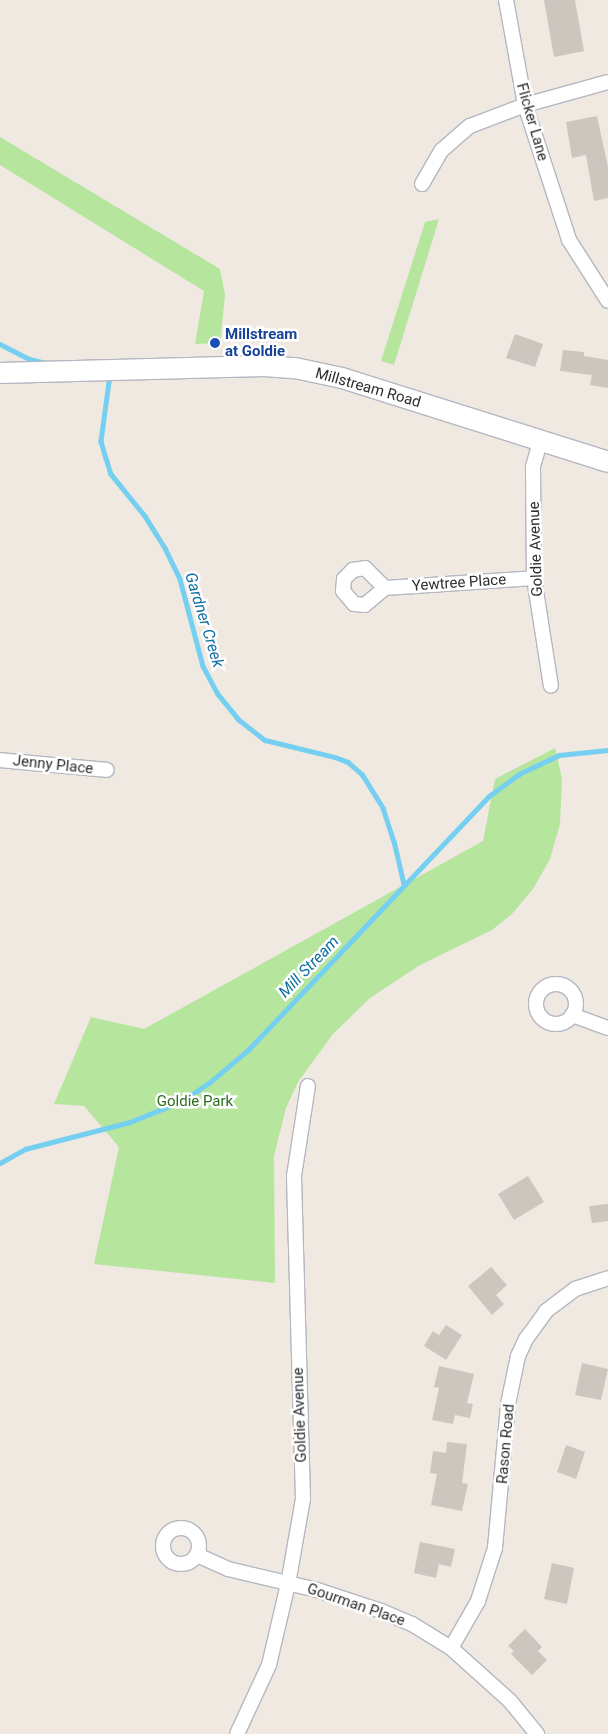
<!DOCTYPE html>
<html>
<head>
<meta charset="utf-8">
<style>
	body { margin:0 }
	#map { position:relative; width:608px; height:1734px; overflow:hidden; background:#efe9e1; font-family:Roboto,sans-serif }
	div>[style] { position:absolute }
	.green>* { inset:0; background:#b6e59e }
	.stream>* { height:4.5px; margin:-2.25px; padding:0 2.25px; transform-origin:2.25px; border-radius:2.25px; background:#75cff0 }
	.building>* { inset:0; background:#cbc7bf }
	.roads { filter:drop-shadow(1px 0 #b4b7c1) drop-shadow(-1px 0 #b4b7c1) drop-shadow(0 1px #b4b7c1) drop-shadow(0 -1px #b4b7c1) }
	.street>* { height:14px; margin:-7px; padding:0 7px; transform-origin:7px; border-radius:7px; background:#fff }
	.street>.ring { margin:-7px; padding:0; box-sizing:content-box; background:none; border:14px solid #fff; border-radius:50% }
	.secondary>* { height:20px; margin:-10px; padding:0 10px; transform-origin:10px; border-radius:10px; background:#fff }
	.dots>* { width:14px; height:14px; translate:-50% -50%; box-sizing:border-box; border:2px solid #fff; border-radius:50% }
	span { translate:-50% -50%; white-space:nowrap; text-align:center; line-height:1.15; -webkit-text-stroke:5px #fff; paint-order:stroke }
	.street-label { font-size:15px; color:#2e2e2e }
	.transit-label { font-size:15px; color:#164399; font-weight:700 }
	.left { translate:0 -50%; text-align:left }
	.park-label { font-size:15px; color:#2c6e1b }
	.water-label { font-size:16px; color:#0d6fa3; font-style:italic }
</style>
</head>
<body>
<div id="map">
	<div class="green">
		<i style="clip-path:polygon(0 137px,220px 269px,225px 295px,220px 343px,195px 344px,204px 291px,0 165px)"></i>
		<i style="clip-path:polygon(439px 219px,394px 365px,381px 361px,425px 222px)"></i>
		<i style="clip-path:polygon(555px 748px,562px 779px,560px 824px,550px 859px,533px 889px,512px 914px,492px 930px,420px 965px,370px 998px,333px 1034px,298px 1082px,286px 1108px,274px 1156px,275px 1283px,94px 1264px,119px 1147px,84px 1106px,54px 1104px,91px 1017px,144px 1029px,483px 841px,495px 779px)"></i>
	</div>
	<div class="stream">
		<i style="left:0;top:344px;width:33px;rotate:27deg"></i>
		<i style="left:29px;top:359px;width:18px;rotate:13deg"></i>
		<i style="left:110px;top:375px;width:67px;rotate:97.8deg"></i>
		<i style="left:101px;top:441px;width:18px;rotate:74deg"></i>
		<i style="left:106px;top:458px;width:17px;rotate:73deg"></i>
		<i style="left:111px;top:474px;width:54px;rotate:51deg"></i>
		<i style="left:145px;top:516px;width:38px;rotate:58deg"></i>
		<i style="left:165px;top:548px;width:34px;rotate:64deg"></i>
		<i style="left:180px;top:579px;width:90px;rotate:75.2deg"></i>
		<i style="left:203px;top:666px;width:32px;rotate:62deg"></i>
		<i style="left:218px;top:694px;width:32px;rotate:51deg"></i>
		<i style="left:238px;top:719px;width:34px;rotate:38deg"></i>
		<i style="left:265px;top:740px;width:72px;rotate:13.7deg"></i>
		<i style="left:335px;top:757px;width:14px;rotate:21deg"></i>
		<i style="left:348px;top:762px;width:18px;rotate:41deg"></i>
		<i style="left:362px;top:774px;width:40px;rotate:58deg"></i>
		<i style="left:383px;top:808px;width:35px;rotate:72deg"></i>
		<i style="left:394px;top:841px;width:44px;rotate:76.9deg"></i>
		<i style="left:0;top:1163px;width:29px;rotate:-29deg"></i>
		<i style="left:25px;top:1149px;width:108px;rotate:-14.4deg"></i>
		<i style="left:130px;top:1122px;width:56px;rotate:-22deg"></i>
		<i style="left:182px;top:1101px;width:32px;rotate:-34deg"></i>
		<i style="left:209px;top:1083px;width:51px;rotate:-40.2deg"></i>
		<i style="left:248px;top:1050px;width:350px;rotate:-46.5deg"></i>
		<i style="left:489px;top:796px;width:37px;rotate:-36deg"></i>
		<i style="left:519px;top:774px;width:44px;rotate:-25.4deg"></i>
		<i style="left:559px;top:755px;width:49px;rotate:-5.8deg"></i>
	</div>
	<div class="building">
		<i style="clip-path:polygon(544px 0,575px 0,584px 51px,554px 57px)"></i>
		<i style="clip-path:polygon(597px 116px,608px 167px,608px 198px,594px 201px,586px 155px,572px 158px,566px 122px)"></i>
		<i style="clip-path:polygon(515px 334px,543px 344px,535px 367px,506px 358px)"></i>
		<i style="clip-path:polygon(563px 350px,584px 352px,584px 356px,608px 360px,608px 388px,590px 385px,592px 375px,560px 371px)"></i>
		<i style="clip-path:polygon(528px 1176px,544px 1202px,514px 1220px,498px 1194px)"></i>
		<i style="clip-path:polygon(608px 1204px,608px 1221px,592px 1223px,589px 1206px)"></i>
		<i style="clip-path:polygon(491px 1267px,507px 1285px,496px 1295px,504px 1304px,492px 1315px,468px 1286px)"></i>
		<i style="clip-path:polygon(446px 1325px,462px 1335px,446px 1360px,424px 1346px,433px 1331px,439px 1335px)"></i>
		<i style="clip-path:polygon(582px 1363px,608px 1369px,601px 1400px,575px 1395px)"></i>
		<i style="clip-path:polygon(439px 1366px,474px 1374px,467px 1403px,473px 1404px,470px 1418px,455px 1415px,453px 1424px,432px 1420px,439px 1388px,434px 1387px)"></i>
		<i style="clip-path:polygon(447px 1442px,467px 1444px,462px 1483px,468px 1484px,462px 1511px,431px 1505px,437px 1474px,430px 1473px,433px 1451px,446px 1453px)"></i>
		<i style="clip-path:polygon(566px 1445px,585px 1452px,576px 1479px,557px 1472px)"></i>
		<i style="clip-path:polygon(420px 1542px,455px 1549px,451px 1567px,439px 1564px,436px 1578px,414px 1573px)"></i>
		<i style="clip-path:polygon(552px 1563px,574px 1568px,567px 1604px,544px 1599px)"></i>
		<i style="clip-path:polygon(525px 1629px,542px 1647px,538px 1651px,547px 1660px,532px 1675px,511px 1654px,514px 1651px,508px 1646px)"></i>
	</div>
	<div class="roads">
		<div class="street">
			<i style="left:506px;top:0;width:107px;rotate:79.7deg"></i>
			<i style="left:525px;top:105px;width:142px;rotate:71.9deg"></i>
			<i style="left:569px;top:240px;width:72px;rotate:57.4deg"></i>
			<i style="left:422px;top:184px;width:39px;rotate:-60deg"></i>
			<i style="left:442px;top:150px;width:37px;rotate:-41deg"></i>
			<i style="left:470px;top:126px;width:59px;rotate:-20.9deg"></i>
			<i style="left:525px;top:105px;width:86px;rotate:-15.5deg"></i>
			<i style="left:540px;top:442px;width:26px;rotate:106deg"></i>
			<i style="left:533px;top:467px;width:111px;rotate:89.5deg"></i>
			<i style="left:534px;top:578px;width:109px;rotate:81.1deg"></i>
			<i style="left:365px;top:568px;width:28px;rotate:45deg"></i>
			<i style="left:385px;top:588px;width:26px;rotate:140deg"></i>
			<i style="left:365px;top:605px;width:11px;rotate:-175deg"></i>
			<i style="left:354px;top:604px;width:17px;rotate:-130deg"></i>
			<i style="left:343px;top:591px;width:12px;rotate:-85deg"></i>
			<i style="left:344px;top:579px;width:13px;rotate:-45deg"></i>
			<i style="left:353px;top:570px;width:12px;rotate:-9deg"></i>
			<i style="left:385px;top:588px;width:149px;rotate:-3.8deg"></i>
			<i style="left:0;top:760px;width:107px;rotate:5.3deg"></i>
			<i class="ring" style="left:536px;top:984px;width:26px;height:26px"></i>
			<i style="left:572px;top:1015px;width:38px;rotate:20deg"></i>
			<i class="ring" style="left:163px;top:1528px;width:22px;height:22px"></i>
			<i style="left:197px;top:1555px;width:34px;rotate:24deg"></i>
			<i style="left:228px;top:1569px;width:91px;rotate:13.3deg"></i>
			<i style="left:317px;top:1590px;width:67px;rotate:18.2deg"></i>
			<i style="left:381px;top:1611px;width:34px;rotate:23deg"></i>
			<i style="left:412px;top:1624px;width:46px;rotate:31.6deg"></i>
			<i style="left:451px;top:1648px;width:79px;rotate:41.9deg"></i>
			<i style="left:510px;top:1701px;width:43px;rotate:50.7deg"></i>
			<i style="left:451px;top:1648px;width:54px;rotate:-60.1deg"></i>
			<i style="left:478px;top:1601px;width:56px;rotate:-72.2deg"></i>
			<i style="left:495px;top:1548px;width:145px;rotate:-84.8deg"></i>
			<i style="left:508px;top:1404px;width:49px;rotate:-78.2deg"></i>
			<i style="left:518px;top:1356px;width:19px;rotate:-65deg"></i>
			<i style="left:526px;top:1339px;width:34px;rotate:-54deg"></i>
			<i style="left:546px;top:1311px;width:36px;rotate:-37deg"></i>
			<i style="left:575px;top:1289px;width:35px;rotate:-18deg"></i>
			<i style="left:237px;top:1734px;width:76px;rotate:-65.1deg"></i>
			<i style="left:269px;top:1665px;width:83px;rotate:-76.8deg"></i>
			<i style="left:288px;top:1584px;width:86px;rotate:-80deg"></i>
			<i style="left:303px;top:1499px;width:323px;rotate:-91.6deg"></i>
			<i style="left:294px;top:1176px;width:91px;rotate:-81.2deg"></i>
		</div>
		<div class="secondary">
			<i style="left:0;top:373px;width:264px;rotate:-1.5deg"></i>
			<i style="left:264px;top:366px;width:31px;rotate:4deg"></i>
			<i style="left:295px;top:368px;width:48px;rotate:12deg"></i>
			<i style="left:342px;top:378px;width:279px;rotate:17.5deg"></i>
		</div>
	</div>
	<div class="dots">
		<i style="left:215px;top:343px;background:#1a4fb4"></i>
	</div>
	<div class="street-label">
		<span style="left:532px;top:122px;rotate:74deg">Flicker Lane</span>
		<span style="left:368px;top:388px;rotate:16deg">Millstream Road</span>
		<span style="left:536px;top:549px;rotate:-92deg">Goldie Avenue</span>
		<span style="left:459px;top:583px;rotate:-4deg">Yewtree Place</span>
		<span style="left:53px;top:765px;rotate:6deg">Jenny Place</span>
		<span style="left:300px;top:1415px;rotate:-92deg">Goldie Avenue</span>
		<span style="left:506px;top:1444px;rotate:-85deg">Rason Road</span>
		<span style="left:356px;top:1605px;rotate:19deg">Gourman Place</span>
	</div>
	<div class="transit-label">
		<span class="left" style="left:225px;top:343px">Millstream<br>at Goldie</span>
	</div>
	<div class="park-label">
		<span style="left:195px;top:1102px">Goldie Park</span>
	</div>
	<div class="water-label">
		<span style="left:204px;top:620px;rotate:73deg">Gardner Creek</span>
		<span style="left:309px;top:967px;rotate:-46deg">Mill Stream</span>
	</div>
</div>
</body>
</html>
